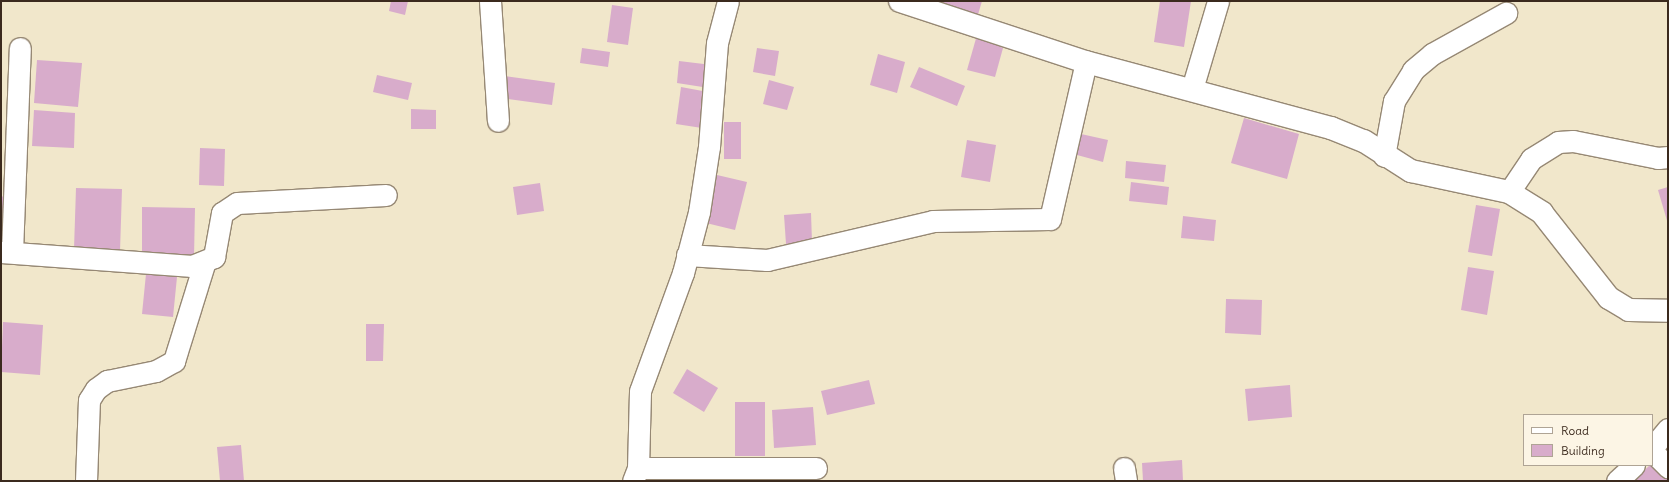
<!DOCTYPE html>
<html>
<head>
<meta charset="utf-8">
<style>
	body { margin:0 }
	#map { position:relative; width:1669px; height:482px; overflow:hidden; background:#f1e7cb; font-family:Delius,sans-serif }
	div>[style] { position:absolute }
	.building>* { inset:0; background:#d8accb }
	.roads { filter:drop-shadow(1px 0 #968874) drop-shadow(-1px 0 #968874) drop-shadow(0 1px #968874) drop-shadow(0 -1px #968874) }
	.minor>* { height:21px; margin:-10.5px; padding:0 10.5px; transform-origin:10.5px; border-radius:10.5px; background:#fff }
	.tertiary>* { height:22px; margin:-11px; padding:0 11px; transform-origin:11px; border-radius:11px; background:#fff }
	span { translate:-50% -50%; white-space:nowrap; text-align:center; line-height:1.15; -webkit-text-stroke:3.5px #fcf5e5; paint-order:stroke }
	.frame { position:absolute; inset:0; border:2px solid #3b2a1e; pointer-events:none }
	.legend { position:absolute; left:1523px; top:414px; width:130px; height:52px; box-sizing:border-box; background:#fcf5e5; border:1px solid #afa495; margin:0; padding:5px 7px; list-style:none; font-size:12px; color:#3b2a1e }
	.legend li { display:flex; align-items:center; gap:8px; height:20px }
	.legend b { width:20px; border:1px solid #afa495 }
</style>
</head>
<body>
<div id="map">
	<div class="building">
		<i style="clip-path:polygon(391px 1px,408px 1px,405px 15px,389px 11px)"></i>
		<i style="clip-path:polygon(943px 1px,982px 1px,977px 18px,941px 6px)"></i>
		<i style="clip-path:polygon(1160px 1px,1191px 1px,1184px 47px,1154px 42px)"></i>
		<i style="clip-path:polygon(612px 5px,633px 8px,628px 45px,607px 42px)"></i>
		<i style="clip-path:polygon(977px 35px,1003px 48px,995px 77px,967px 70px)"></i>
		<i style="clip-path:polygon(582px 48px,610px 52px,608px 67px,580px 63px)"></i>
		<i style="clip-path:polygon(757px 48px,779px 51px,775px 76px,753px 72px)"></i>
		<i style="clip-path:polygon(878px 54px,905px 62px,897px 93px,870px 85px)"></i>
		<i style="clip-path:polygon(37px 60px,82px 63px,78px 107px,34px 103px)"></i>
		<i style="clip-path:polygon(679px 61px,712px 65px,709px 88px,677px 83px)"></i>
		<i style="clip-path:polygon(919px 67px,965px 86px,957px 106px,910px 87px)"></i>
		<i style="clip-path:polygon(377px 75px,412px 83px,408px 100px,373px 92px)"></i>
		<i style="clip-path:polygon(504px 76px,555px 83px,552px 105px,501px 98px)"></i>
		<i style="clip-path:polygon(769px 80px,794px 87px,787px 110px,763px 104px)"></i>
		<i style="clip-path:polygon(681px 87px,708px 92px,702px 128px,676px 124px)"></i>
		<i style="clip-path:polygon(411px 109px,436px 110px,436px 129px,411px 129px)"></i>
		<i style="clip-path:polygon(34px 110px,75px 113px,74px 148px,32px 146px)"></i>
		<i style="clip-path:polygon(1244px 118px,1299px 134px,1287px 179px,1231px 163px)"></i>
		<i style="clip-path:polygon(724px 122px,741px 122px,741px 159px,724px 159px)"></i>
		<i style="clip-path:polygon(1081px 134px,1108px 140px,1103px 162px,1077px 155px)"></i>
		<i style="clip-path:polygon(967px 140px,996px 145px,990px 182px,961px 177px)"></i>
		<i style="clip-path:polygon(200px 148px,225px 149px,224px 186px,199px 185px)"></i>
		<i style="clip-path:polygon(1126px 161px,1166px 165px,1164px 182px,1125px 178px)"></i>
		<i style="clip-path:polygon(717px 175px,747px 182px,735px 230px,706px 223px)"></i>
		<i style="clip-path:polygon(1131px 182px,1169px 187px,1167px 205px,1129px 201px)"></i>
		<i style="clip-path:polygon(540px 183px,544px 211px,517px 215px,513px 187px)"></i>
		<i style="clip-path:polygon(1668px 187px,1668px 224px,1658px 190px)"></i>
		<i style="clip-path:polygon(76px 188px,122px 189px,120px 251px,74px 249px)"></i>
		<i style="clip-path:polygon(1px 196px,4px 197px,2px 235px,1px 235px)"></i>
		<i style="clip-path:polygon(1476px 205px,1500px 209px,1492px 256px,1468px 252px)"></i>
		<i style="clip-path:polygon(142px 207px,195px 208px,194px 257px,142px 256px)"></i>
		<i style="clip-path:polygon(811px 213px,812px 242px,786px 244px,784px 215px)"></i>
		<i style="clip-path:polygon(1183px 216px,1216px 220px,1214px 241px,1181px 238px)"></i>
		<i style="clip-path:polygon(1468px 267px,1494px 271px,1487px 315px,1461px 310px)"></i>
		<i style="clip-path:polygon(146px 274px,177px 277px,173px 317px,142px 314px)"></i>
		<i style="clip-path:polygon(1226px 299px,1262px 300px,1261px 335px,1225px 333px)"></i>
		<i style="clip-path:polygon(3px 322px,43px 325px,40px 375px,1px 372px)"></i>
		<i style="clip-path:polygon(366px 324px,384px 324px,383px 361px,366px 361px)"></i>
		<i style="clip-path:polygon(687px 369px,718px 388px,704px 412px,673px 393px)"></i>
		<i style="clip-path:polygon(869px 380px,875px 404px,827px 415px,821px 391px)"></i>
		<i style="clip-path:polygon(1290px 385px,1292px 417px,1248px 421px,1245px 389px)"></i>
		<i style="clip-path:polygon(735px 402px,765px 402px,765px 456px,735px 456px)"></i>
		<i style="clip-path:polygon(813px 407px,816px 445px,774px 448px,772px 410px)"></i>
		<i style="clip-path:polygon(241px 445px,244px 481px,220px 481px,217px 447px)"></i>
		<i style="clip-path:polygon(1182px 460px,1183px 481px,1143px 481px,1142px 463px)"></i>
		<i style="clip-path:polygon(1650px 465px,1668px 475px,1668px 481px,1633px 481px)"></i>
	</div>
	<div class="roads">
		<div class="minor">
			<i style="left:490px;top:1px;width:120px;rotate:86.2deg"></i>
			<i style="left:1192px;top:89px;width:92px;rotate:-73.5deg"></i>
			<i style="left:1384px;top:156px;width:56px;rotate:-79.7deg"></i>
			<i style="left:1394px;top:101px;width:36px;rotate:-58deg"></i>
			<i style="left:1413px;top:70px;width:25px;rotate:-40deg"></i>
			<i style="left:1432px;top:54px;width:85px;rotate:-29deg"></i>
			<i style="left:1509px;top:192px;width:40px;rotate:-56deg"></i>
			<i style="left:1531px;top:159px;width:32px;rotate:-32deg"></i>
			<i style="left:1558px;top:142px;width:15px;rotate:-4deg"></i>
			<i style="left:1573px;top:141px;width:87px;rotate:11.3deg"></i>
			<i style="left:1658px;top:158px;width:10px;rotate:-6deg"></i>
			<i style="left:1px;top:252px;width:192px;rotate:4.2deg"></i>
			<i style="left:192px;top:266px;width:24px;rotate:-22deg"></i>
			<i style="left:214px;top:257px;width:45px;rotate:-79.7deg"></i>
			<i style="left:222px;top:213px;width:18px;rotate:-34deg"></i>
			<i style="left:237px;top:203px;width:149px;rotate:-3.1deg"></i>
			<i style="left:12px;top:252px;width:204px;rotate:-87.8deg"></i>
			<i style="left:687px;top:255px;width:80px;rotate:3.6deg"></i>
			<i style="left:767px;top:260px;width:171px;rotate:-13.2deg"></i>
			<i style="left:933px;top:221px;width:117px;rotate:-1deg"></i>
			<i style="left:1050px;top:219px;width:161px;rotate:-77.1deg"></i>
			<i style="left:1652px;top:448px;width:25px;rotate:-50deg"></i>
			<i style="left:1652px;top:451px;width:23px;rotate:45deg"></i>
			<i style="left:638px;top:468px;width:178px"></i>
			<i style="left:1124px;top:468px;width:13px;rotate:81deg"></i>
			<i style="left:86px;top:481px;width:81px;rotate:-87.9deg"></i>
			<i style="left:89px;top:400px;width:13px;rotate:-58deg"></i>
			<i style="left:96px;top:389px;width:14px;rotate:-36deg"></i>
			<i style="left:107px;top:381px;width:50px;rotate:-11.5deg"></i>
			<i style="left:156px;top:371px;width:21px;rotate:-29deg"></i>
			<i style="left:174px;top:361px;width:102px;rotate:-72.8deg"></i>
			<i style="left:633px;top:481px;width:14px;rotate:-69deg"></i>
			<i style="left:638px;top:468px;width:77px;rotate:-88.5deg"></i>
			<i style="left:640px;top:391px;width:126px;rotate:-70deg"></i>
			<i style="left:683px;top:273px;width:63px;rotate:-75.3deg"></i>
			<i style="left:699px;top:212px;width:66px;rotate:-81.3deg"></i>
			<i style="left:709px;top:147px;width:104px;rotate:-85.6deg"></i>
			<i style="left:717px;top:43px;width:43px;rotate:-75.3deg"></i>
			<i style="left:1617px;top:481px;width:23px;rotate:-43deg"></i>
		</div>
		<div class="tertiary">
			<i style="left:900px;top:1px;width:196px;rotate:18.2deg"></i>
			<i style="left:1086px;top:62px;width:254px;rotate:15.1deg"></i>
			<i style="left:1331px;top:128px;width:35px;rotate:22deg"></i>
			<i style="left:1364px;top:141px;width:56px;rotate:32.6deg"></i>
			<i style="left:1411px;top:171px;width:100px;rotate:12.1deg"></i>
			<i style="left:1509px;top:192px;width:39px;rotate:32deg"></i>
			<i style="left:1542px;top:213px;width:108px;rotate:51.8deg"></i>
			<i style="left:1609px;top:298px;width:23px;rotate:31deg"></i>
			<i style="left:1629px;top:310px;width:39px;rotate:1deg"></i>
		</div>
	</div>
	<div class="frame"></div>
	<ul class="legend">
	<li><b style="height:5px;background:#fff"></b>Road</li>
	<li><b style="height:11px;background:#d8accb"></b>Building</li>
	</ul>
</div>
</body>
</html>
